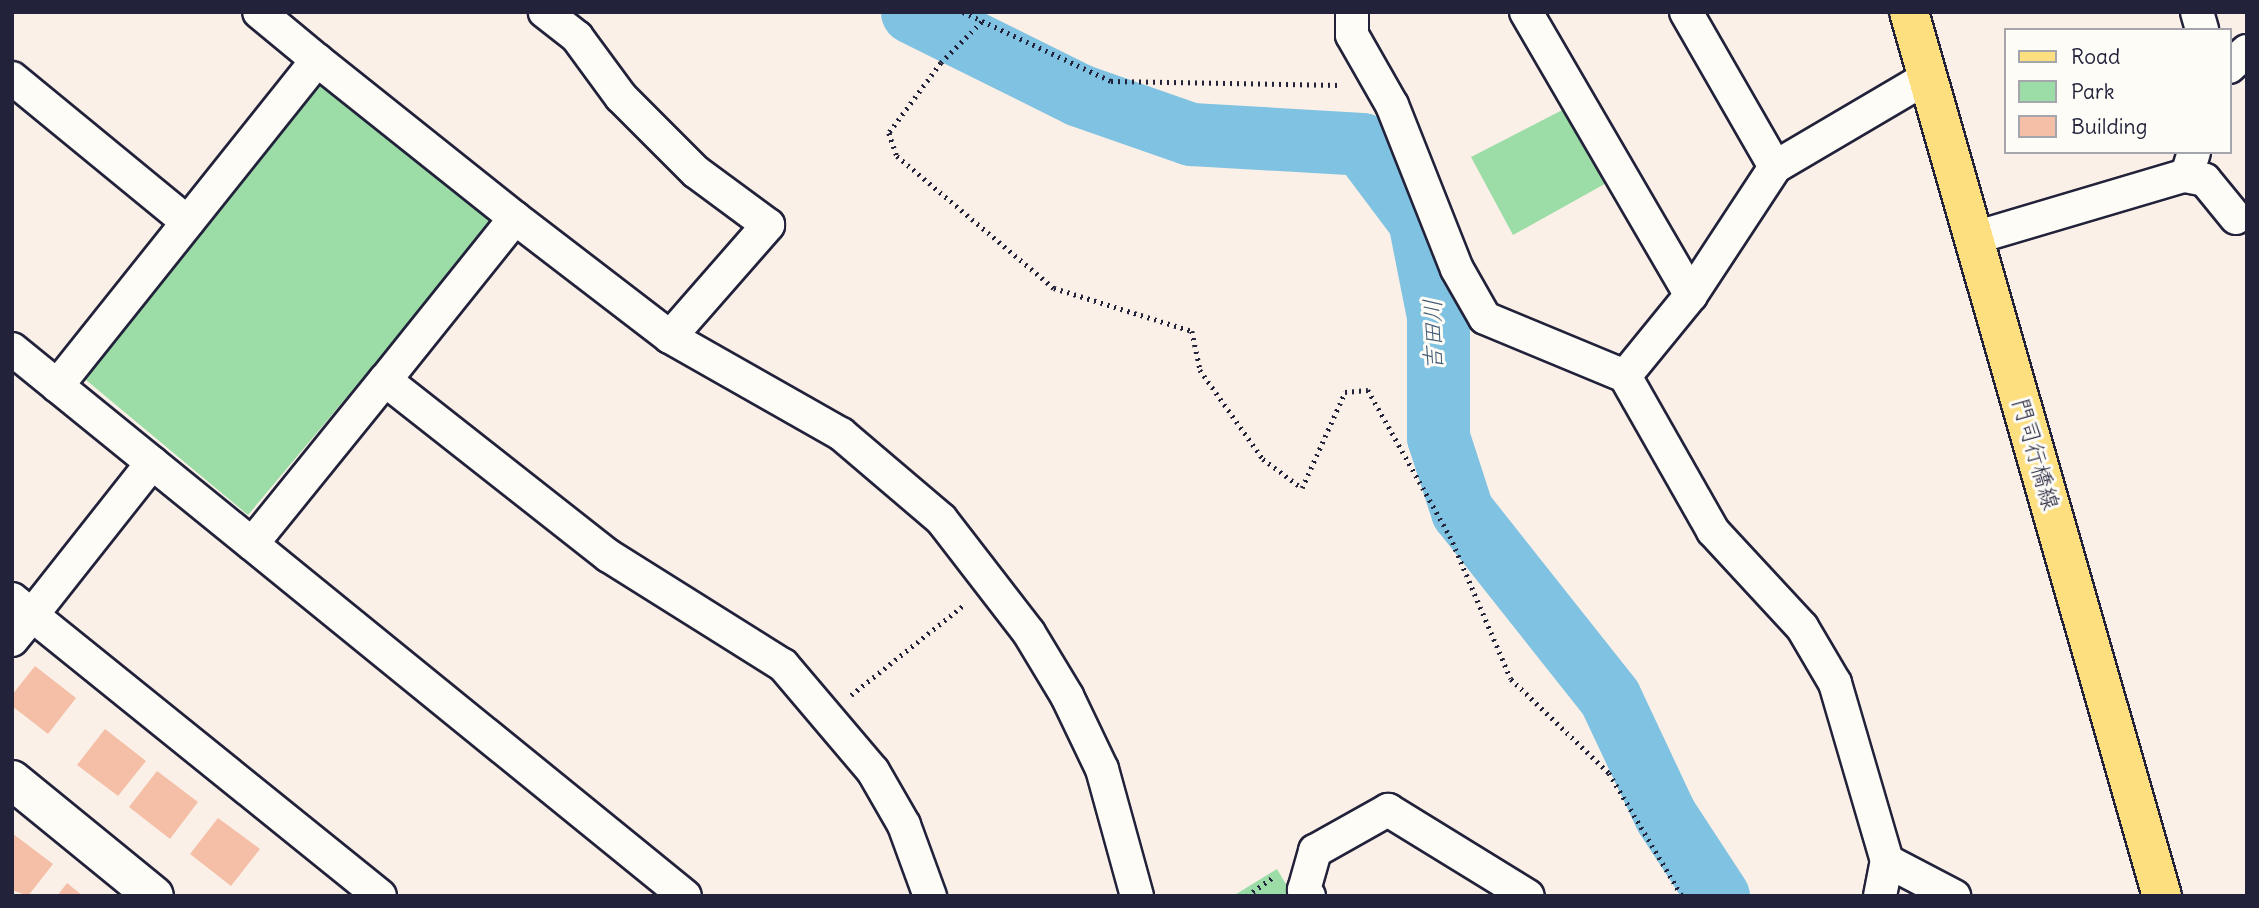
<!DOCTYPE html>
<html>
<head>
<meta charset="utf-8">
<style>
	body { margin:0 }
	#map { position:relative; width:2259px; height:908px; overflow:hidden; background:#fbf0e7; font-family:Delius,"Klee One",sans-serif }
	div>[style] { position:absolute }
	.green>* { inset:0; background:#9cdda7 }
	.river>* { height:63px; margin:-31.5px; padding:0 31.5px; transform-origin:31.5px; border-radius:31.5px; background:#80c2e1 }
	.building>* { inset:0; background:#f4bfa6 }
	.path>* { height:4.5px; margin-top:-2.25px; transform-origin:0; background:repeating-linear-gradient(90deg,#22223b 0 2px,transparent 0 7px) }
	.roads { filter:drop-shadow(2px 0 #22223b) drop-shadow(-2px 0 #22223b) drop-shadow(0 2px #22223b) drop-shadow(0 -2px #22223b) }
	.minor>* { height:32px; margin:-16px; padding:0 16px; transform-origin:16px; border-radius:16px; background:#fdfcf7 }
	.tertiary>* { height:38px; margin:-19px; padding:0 19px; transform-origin:19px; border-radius:19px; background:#fdfcf7 }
	.primary>* { height:38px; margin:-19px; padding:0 19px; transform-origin:19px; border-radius:19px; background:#fddf80 }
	span { translate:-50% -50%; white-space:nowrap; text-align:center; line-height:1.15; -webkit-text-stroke:6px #fdfcf7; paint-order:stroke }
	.street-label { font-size:23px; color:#22223b }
	.water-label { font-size:24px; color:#435a75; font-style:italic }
	.frame { position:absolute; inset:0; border:14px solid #22223b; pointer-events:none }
	.legend { position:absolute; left:2004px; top:28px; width:228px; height:126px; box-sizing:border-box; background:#fdfcf7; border:2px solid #a5a5ac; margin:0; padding:9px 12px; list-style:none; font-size:21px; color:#22223b }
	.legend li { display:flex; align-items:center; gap:14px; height:35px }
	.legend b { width:35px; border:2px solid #a5a5ac }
</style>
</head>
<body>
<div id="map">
	<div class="green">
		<i style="clip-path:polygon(321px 81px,497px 218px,248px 515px,80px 375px)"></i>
		<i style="clip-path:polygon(1570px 106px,1610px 181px,1513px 235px,1471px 157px)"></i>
		<i style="clip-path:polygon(1277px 869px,1293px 896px,1233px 896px)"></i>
	</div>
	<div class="river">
		<i style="left:912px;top:12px;width:186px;rotate:26.4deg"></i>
		<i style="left:1079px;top:95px;width:119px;rotate:19.2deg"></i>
		<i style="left:1191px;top:134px;width:171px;rotate:3.3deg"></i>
		<i style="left:1362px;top:144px;width:95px;rotate:53.1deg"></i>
		<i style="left:1419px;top:220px;width:98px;rotate:78.8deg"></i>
		<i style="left:1438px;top:316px;width:121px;rotate:90deg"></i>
		<i style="left:1438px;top:437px;width:78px;rotate:72deg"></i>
		<i style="left:1462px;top:511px;width:238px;rotate:51.6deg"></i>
		<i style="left:1610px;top:698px;width:129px;rotate:64.8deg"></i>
		<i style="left:1665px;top:815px;width:97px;rotate:56.8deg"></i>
	</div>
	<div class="building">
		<i style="clip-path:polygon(35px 666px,76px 698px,48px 734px,12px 706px,12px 695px)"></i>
		<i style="clip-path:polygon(105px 729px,146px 761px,118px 796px,77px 765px)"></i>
		<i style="clip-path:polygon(157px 771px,198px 802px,170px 839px,129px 807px)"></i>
		<i style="clip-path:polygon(218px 818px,260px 849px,231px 886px,190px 854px)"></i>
		<i style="clip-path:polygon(12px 833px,53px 864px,28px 896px,12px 890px)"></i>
		<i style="clip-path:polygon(67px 883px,83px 896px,57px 896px)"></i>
	</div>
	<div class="path">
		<i style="left:963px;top:12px;width:163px;rotate:25deg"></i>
		<i style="left:1111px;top:81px;width:230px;rotate:1deg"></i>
		<i style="left:982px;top:22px;width:58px;rotate:135deg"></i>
		<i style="left:941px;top:63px;width:87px;rotate:126.6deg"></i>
		<i style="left:889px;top:133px;width:24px;rotate:71deg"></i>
		<i style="left:897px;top:156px;width:205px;rotate:40.1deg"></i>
		<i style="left:1054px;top:288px;width:145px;rotate:17.3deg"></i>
		<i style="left:1192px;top:331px;width:40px;rotate:78deg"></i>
		<i style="left:1200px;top:370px;width:109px;rotate:54.7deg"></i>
		<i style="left:1263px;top:459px;width:49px;rotate:36.6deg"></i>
		<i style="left:1302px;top:488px;width:105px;rotate:-65.9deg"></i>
		<i style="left:1345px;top:392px;width:23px;rotate:-5deg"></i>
		<i style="left:1368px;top:390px;width:167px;rotate:60.7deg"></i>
		<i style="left:1450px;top:536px;width:155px;rotate:66.9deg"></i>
		<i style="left:1511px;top:679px;width:136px;rotate:43.8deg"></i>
		<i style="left:1609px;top:773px;width:143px;rotate:59.3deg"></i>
		<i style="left:851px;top:695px;width:146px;rotate:-38.6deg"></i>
		<i style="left:1247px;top:896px;width:32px;rotate:-36deg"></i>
	</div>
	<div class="roads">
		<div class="minor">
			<i style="left:1352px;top:12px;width:23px;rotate:90deg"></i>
			<i style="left:1352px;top:35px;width:81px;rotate:60.3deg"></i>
			<i style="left:1392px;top:105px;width:176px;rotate:68.4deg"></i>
			<i style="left:1457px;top:269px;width:56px;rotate:60.3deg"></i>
			<i style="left:1485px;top:318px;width:152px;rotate:22.5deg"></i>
			<i style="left:1625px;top:376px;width:104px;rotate:-50.8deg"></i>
			<i style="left:1691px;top:295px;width:153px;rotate:-56.7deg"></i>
			<i style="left:1775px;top:167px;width:175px;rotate:-30.5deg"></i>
			<i style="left:1526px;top:12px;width:328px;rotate:59.8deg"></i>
			<i style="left:1686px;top:12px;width:179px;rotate:60.1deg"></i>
			<i style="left:2197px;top:12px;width:19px;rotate:74deg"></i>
			<i style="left:317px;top:60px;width:253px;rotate:38.6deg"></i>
			<i style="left:515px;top:218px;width:208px;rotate:128.7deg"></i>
			<i style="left:2229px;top:67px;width:24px;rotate:-42deg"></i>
			<i style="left:12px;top:78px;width:227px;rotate:39.4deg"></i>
			<i style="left:2185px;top:176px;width:20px;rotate:11deg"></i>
			<i style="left:2205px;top:180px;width:49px;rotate:50.8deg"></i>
			<i style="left:515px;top:218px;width:195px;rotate:37.5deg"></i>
			<i style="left:670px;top:337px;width:149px;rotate:-48.8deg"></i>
			<i style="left:768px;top:225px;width:89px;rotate:-143.6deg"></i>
			<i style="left:696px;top:172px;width:106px;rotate:-135deg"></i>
			<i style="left:621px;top:97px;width:74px;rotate:-126.3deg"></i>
			<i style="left:577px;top:37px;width:41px;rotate:-142deg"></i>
			<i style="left:1974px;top:238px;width:222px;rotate:-16.5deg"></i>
			<i style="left:2187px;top:175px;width:24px;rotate:-73deg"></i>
			<i style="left:670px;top:337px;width:197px;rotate:29.6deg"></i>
			<i style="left:841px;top:434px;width:131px;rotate:40.4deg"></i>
			<i style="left:941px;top:519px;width:144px;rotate:52.3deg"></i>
			<i style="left:1029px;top:633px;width:74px;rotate:58.9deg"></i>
			<i style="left:1067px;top:696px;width:81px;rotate:64.4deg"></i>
			<i style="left:1102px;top:769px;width:132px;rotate:74.6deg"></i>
			<i style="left:12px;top:349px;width:867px;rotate:39.1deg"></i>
			<i style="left:1625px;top:376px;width:178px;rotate:60.4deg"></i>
			<i style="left:1713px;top:531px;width:131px;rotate:47.2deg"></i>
			<i style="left:1802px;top:627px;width:65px;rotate:59.5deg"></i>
			<i style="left:1835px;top:683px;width:185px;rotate:73.7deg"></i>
			<i style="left:1887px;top:861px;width:76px;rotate:27.6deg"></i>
			<i style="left:57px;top:386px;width:417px;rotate:-51.4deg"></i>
			<i style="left:317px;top:60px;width:75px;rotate:-140.4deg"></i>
			<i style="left:252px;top:544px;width:211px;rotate:-51deg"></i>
			<i style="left:385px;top:380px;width:285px;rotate:38.2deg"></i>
			<i style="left:609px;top:556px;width:205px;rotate:32.1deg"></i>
			<i style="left:783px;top:665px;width:139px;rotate:49.7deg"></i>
			<i style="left:873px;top:771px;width:62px;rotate:60.1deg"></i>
			<i style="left:904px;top:825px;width:76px;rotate:69.9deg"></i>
			<i style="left:12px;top:599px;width:26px;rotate:39deg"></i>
			<i style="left:32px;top:615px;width:194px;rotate:-51.7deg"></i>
			<i style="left:12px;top:640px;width:32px;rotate:-51deg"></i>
			<i style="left:32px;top:615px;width:447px;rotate:38.9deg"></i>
			<i style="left:1309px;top:896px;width:8px;rotate:-130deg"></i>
			<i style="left:1304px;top:890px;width:41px;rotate:-74.2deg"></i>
			<i style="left:1315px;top:851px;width:84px;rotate:-29.3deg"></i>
			<i style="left:1388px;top:810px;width:164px;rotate:31.6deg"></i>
			<i style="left:1880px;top:896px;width:36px;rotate:-79deg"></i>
		</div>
		<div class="tertiary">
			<i style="left:12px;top:780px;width:183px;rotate:39.2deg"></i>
		</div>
		<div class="primary">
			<i style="left:1909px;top:12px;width:919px;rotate:74.03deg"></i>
		</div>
	</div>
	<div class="street-label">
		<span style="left:2036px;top:454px;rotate:74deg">門司行橋線</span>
	</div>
	<div class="water-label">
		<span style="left:1433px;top:335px;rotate:-91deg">吉田川</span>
	</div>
	<div class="frame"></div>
	<ul class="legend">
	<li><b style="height:9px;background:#fddf80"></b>Road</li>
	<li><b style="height:19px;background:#9cdda7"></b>Park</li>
	<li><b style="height:19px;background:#f4bfa6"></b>Building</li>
	</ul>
</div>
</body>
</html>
